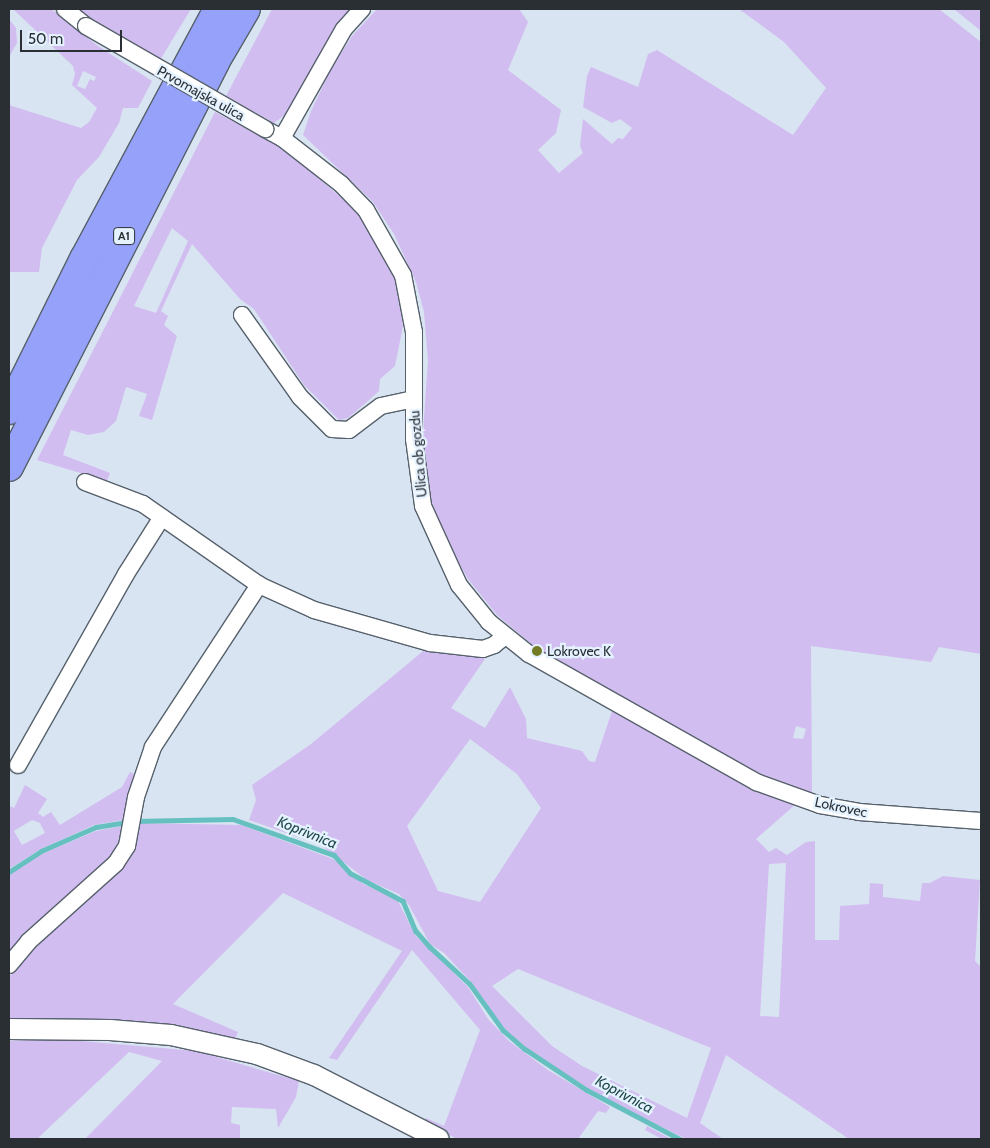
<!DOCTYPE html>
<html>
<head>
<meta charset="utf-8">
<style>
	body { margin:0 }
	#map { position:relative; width:990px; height:1148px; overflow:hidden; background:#d8e4f1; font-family:Cabin,sans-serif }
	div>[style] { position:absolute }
	.green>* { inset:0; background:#d2bdf0 }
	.stream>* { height:4.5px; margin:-2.25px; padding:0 2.25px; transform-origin:2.25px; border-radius:2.25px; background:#67c0c0 }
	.roads { filter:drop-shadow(1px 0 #56616c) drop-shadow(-1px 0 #56616c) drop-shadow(0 1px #56616c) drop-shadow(0 -1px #56616c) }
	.minor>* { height:16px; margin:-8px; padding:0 8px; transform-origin:8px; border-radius:8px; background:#fff }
	.tertiary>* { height:20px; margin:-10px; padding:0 10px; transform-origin:10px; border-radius:10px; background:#fff }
	.motorway>* { height:28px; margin:-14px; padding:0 14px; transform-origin:14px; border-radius:14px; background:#96a2fa }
	.bridges { filter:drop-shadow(1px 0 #56616c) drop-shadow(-1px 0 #56616c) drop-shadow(0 1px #56616c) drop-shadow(0 -1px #56616c) }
	.minor-bridge>* { height:16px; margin:-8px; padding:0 8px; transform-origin:8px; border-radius:8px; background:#fff }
	.dots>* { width:14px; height:14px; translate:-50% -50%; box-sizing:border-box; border:2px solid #e5f2ff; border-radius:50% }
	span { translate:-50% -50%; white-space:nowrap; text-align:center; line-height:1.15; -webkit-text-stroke:4.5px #e5f2ff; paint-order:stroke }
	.shield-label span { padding:1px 4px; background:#e5f2ff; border:1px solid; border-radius:4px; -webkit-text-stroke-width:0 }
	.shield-label { font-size:12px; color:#2a2f34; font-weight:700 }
	.street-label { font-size:14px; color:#2a2f34 }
	.poi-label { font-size:14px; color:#2a2f34 }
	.left { translate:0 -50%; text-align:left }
	.water-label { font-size:15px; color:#1f4848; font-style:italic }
	.frame { position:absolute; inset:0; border:10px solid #2a2f34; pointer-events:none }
	.scale { position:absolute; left:20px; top:30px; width:102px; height:22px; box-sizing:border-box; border:2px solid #2a2f34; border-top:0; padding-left:6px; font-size:15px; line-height:18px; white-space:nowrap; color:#2a2f34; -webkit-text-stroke:4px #e5f2ff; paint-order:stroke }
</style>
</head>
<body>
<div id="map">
	<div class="green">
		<i style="clip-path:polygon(evenodd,13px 9px,51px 9px,98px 46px,152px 81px,138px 108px,123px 108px,119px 123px,99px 157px,77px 180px,42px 248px,39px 272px,9px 272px,9px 105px,81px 128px,89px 122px,97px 108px,72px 85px,75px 74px,73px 66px,13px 9px,83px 71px,96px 77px,94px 81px,90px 79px,85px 89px,77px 86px,83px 71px)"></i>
		<i style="clip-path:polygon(75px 9px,191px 9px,160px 60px)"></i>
		<i style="clip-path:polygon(272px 9px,353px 9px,290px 111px,274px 123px,226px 96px)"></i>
		<i style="clip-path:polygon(evenodd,377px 9px,519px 9px,528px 22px,508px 70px,561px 110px,556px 133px,538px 150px,559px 173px,583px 153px,580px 146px,583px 119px,612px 144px,618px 138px,623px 139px,632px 128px,620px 119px,612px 123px,583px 107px,587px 76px,591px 67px,638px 87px,648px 54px,657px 50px,793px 135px,826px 88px,784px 42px,739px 9px,939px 9px,981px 42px,981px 654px,939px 647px,931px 662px,811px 646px,812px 795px,769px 780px,728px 760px,534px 646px,497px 615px,468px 579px,444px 537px,429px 493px,422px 446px,428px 361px,424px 312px,416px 282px,394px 234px,373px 202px,303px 135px,311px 111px,330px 71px,352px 36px,377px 9px,796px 726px,806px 729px,803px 739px,793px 738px,796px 726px)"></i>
		<i style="clip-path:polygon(953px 9px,981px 9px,981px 31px,955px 10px)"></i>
		<i style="clip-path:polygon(9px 19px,16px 28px,17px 43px,9px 57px)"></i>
		<i style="clip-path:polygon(evenodd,215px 112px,284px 148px,353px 208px,378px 242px,398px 286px,403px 326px,395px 366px,380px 379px,379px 391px,368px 401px,348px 418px,339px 420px,304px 385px,254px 309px,240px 299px,192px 244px,161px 311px,168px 316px,164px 325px,177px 336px,152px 420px,139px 416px,147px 394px,126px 387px,116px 421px,104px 432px,88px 435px,71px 430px,63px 455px,110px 473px,107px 481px,37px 460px,215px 112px,172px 228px,188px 241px,156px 313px,134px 306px,172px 228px)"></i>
		<i style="clip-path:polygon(evenodd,428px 647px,481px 655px,485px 659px,451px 708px,485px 728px,510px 687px,526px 719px,527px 738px,582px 751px,589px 761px,595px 762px,613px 708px,796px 804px,756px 839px,769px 852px,776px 848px,787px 855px,806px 842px,815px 841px,815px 940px,839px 940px,840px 906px,869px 904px,870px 883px,883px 884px,883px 897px,920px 901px,922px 883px,930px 883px,943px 876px,980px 880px,975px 961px,981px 967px,981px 1139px,849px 1139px,726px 1055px,700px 1123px,723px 1139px,686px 1139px,613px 1103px,551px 1066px,513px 1037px,493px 1016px,472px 983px,444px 953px,430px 944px,409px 905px,399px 894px,367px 880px,321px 845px,249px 820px,256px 800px,252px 785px,311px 744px,428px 647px,470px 739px,517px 774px,541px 808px,480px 902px,438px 891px,407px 826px,470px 739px,428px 647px,786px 863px,779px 1017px,760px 1016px,769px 864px,786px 863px,428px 647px,518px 969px,711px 1048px,687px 1118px,582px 1066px,552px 1046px,492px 986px,518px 969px)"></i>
		<i style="clip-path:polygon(evenodd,130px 772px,134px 774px,128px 794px,129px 819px,94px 825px,41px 849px,9px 869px,9px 806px,14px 808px,25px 785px,47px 799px,38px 813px,43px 817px,51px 812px,60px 825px,122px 787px,130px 772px,32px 820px,40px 823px,45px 833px,22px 845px,14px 831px,32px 820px)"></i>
		<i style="clip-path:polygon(137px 823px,241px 825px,333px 859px,363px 884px,397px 899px,415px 935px,468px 987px,488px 1019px,509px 1041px,548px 1070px,610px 1107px,606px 1113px,598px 1111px,578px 1139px,457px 1139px,422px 1121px,426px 1118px,444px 1126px,480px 1030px,412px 950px,337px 1060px,329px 1058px,402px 951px,283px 893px,173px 1004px,238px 1032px,235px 1039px,165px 1025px,107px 1020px,9px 1021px,9px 977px,34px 947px,108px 880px)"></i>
		<i style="clip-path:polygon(128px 825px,108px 860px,9px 953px,9px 875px,39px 855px,96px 831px)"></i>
		<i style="clip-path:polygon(58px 1039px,196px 1051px,299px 1081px,296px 1097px,278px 1128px,276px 1109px,232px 1107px,231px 1123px,240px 1125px,240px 1139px,85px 1139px,162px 1061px,129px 1052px,37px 1139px,9px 1139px,9px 1041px)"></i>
		<i style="clip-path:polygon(647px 1126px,671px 1139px,662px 1139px,645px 1130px)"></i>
	</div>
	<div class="stream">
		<i style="left:134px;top:821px;width:99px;rotate:-1.2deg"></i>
		<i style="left:233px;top:819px;width:107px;rotate:19.6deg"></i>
		<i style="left:334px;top:855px;width:24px;rotate:48deg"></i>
		<i style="left:350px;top:873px;width:60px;rotate:27.8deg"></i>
		<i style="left:403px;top:901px;width:33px;rotate:67deg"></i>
		<i style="left:416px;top:931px;width:21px;rotate:49deg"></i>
		<i style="left:430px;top:947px;width:54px;rotate:42.8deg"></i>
		<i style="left:470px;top:984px;width:57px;rotate:54.3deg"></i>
		<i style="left:503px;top:1030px;width:29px;rotate:41deg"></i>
		<i style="left:525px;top:1049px;width:74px;rotate:33.5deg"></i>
		<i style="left:587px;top:1090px;width:105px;rotate:27.8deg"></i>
		<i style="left:9px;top:872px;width:38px;rotate:-33deg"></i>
		<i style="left:41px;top:851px;width:60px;rotate:-23.6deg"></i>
		<i style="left:96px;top:827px;width:31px;rotate:-9deg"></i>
	</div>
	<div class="roads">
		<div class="minor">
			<i style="left:65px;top:9px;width:27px;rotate:39deg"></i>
			<i style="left:265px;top:129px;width:19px;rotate:28deg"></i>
			<i style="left:282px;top:138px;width:75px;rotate:37.9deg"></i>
			<i style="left:341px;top:184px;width:36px;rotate:46deg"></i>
			<i style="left:366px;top:210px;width:75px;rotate:60.4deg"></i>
			<i style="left:403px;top:275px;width:58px;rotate:79.1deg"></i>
			<i style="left:414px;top:332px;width:107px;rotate:90deg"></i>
			<i style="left:414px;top:439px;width:68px;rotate:82.3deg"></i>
			<i style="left:423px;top:506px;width:87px;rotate:65.5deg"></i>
			<i style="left:459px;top:585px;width:48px;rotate:51deg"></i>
			<i style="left:489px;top:622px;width:51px;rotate:38.7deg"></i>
			<i style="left:529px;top:654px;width:261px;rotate:29.4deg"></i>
			<i style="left:756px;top:782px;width:68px;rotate:19.8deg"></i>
			<i style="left:820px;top:805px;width:40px;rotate:10deg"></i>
			<i style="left:859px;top:812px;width:122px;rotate:4.2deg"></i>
			<i style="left:282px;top:138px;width:125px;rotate:-60.4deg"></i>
			<i style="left:344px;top:29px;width:27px;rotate:-48deg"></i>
			<i style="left:242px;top:315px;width:100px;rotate:54.7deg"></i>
			<i style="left:300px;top:397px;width:45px;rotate:45deg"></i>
			<i style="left:332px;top:429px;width:17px;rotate:3deg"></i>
			<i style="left:349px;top:430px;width:40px;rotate:-37deg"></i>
			<i style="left:381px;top:406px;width:33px;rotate:-12deg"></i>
			<i style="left:85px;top:482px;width:62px;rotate:20.8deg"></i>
			<i style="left:143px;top:504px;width:141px;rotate:34.9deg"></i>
			<i style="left:259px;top:585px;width:60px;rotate:24.4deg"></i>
			<i style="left:314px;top:610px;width:121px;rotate:15.9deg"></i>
			<i style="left:430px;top:643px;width:53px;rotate:6.5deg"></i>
			<i style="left:483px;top:649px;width:12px;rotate:-20deg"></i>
			<i style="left:494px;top:645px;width:14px;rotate:-39deg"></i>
			<i style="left:18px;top:765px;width:219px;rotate:-60.5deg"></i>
			<i style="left:126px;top:574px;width:67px;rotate:-57.7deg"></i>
			<i style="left:9px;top:965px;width:30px;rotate:-50deg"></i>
			<i style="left:28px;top:942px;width:118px;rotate:-41.9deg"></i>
			<i style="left:116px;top:863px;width:20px;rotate:-57deg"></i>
			<i style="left:127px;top:846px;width:50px;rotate:-79.6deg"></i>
			<i style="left:136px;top:797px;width:53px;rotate:-71.2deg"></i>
			<i style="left:153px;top:747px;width:194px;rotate:-56.8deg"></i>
		</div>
		<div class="tertiary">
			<i style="left:9px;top:1029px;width:101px;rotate:0.6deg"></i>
			<i style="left:110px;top:1030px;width:61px;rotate:4.7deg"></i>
			<i style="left:171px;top:1035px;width:88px;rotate:12.5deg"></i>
			<i style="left:257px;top:1054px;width:61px;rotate:20.2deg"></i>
			<i style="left:314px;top:1075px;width:140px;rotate:27.1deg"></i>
		</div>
		<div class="motorway">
			<i style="left:9px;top:410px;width:169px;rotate:-63.6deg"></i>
			<i style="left:84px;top:259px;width:284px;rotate:-61.8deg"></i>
			<i style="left:9px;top:467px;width:454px;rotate:-63deg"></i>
			<i style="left:215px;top:62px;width:61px;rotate:-59.7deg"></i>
		</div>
	</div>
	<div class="bridges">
		<div class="minor-bridge">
			<i style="left:86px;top:26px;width:207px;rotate:29.9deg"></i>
		</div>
	</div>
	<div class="dots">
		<i style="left:537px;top:651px;background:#737a24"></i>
	</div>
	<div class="shield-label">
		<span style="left:124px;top:236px">A1</span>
	</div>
	<div class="street-label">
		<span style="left:201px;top:93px;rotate:29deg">Prvomajska ulica</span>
		<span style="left:418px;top:454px;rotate:-95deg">Ulica ob gozdu</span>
		<span style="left:841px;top:807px;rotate:12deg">Lokrovec</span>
	</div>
	<div class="poi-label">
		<span class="left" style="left:547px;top:651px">Lokrovec K</span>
	</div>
	<div class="water-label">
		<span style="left:307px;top:833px;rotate:22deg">Koprivnica</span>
		<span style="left:624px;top:1095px;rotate:28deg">Koprivnica</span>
	</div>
	<div class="frame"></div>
	<div class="scale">50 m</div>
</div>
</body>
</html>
